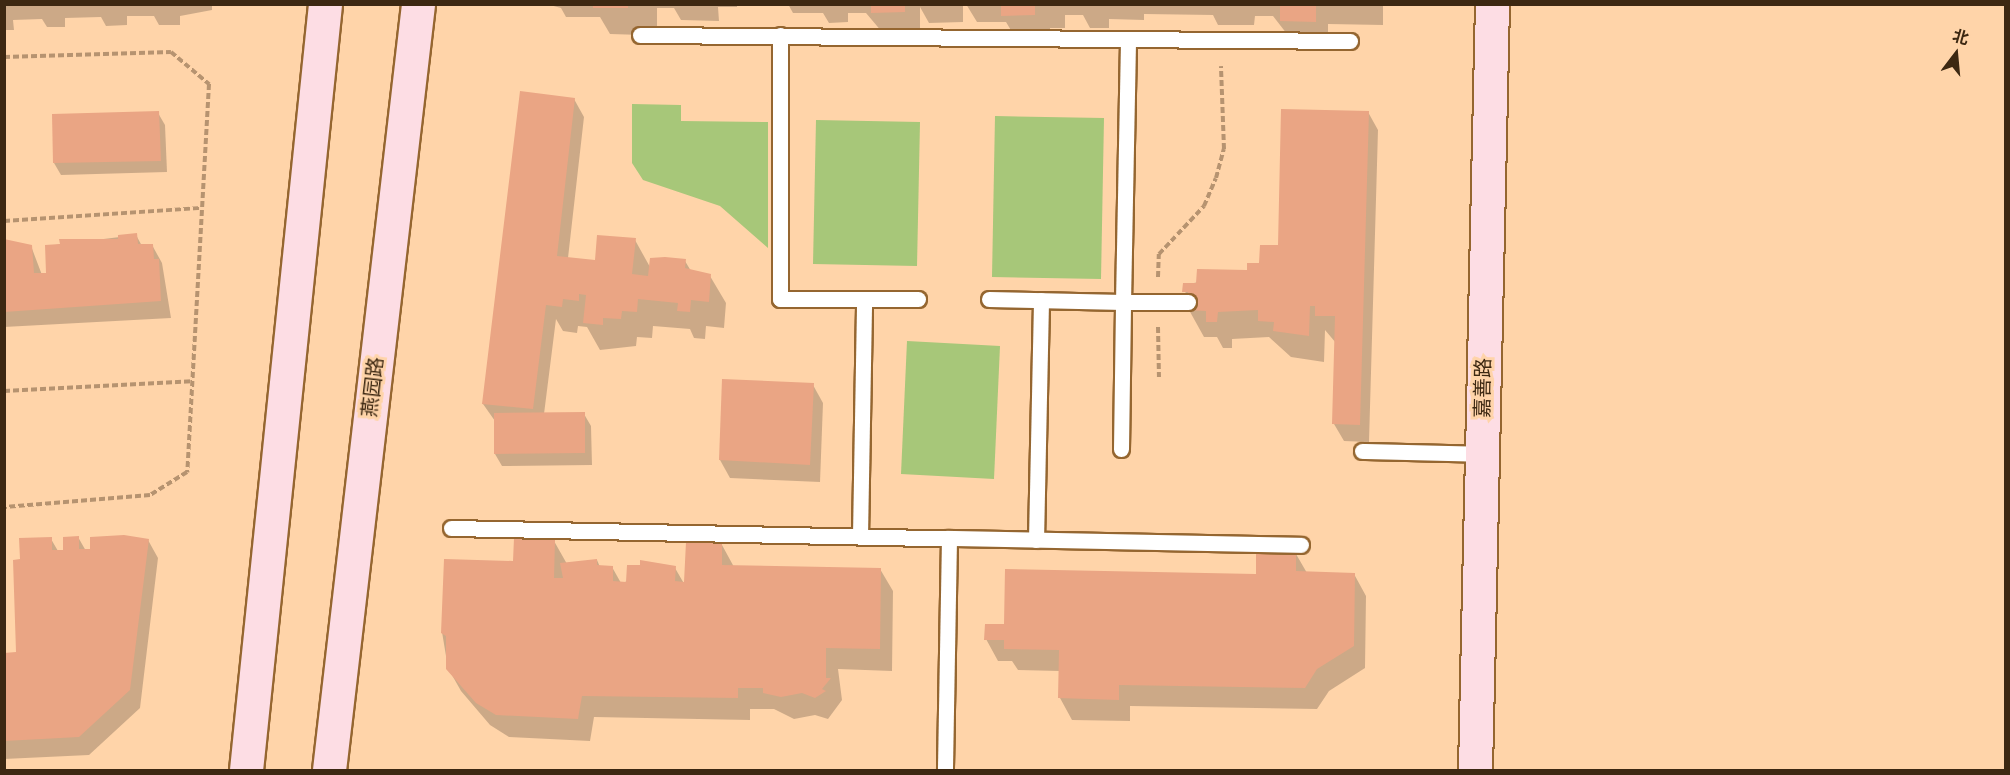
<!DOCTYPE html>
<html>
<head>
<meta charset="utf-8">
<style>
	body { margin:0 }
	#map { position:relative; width:2010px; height:775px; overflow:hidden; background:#ffd4a9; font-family:Inter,"Noto Sans SC",sans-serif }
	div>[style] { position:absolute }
	.green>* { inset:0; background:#a7c779 }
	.shadow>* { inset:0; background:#0003 }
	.building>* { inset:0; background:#eaa584 }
	.path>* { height:4px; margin-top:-2px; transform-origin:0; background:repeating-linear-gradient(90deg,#b69370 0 6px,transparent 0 9px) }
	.roads { filter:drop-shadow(2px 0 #956630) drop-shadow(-2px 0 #956630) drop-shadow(0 2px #956630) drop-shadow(0 -2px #956630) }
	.lane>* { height:15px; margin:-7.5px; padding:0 7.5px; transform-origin:7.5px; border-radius:7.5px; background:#fff }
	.secondary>* { height:33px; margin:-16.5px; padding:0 16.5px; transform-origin:16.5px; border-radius:16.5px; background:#fddde4 }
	span { translate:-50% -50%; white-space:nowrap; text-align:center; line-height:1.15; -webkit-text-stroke:6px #ffd4a9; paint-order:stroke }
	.street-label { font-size:20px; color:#3d2812 }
	.frame { position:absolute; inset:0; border:6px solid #3d2812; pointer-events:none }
	.north { position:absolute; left:1926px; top:24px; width:60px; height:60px; -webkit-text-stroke:4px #ffd4a9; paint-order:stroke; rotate:16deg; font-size:16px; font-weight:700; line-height:24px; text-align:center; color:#3d2812 }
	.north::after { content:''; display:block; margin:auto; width:21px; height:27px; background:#3d2812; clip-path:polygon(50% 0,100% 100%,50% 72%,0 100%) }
</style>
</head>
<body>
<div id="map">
	<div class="green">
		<i style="clip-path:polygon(632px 104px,681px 105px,681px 121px,768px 122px,768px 248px,720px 206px,643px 180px,632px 163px)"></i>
		<i style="clip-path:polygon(995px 116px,1104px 118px,1101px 279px,992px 277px)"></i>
		<i style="clip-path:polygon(816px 120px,920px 122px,917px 266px,813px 264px)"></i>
		<i style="clip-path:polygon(907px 341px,1000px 346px,994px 479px,901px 474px)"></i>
	</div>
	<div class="shadow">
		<i style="clip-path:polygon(4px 4px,212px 4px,212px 10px,180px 16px,180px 25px,159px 25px,154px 16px,127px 16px,127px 25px,106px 26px,101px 17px,65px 18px,65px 27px,47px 27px,42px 19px,13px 20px,14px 30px,4px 30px)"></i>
		<i style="clip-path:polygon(546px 4px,737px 4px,737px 7px,718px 7px,719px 21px,681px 20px,674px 8px,657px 8px,657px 27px,642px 27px,642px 35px,610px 34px,600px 17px,566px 17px,561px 8px)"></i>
		<i style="clip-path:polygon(788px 4px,963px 4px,963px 22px,929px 23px,920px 7px,920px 39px,888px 39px,866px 13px,848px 13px,848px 22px,829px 23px,823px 13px,793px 13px)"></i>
		<i style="clip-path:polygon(966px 4px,1383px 4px,1383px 25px,1328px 24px,1328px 43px,1294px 43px,1273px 16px,1255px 16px,1254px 25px,1218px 25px,1213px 15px,1144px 14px,1144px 20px,1109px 19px,1109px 28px,1090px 28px,1083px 15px,1065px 15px,1065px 28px,1050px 28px,1050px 42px,1018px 42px,1006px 22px,977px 22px)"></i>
		<i style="clip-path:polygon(574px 99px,584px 117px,568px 258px,596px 262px,635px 240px,650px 267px,685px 261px,691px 271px,710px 276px,726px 303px,724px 328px,706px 326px,705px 339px,694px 338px,690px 329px,653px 326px,652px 338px,637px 337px,636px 346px,600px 350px,587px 327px,578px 326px,577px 333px,563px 331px,556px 319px,544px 414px,584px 414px,591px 426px,592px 465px,502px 466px,495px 454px,495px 421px,483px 404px)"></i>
		<i style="clip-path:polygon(1368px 112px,1378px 130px,1369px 442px,1344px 441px,1334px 424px,1336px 343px,1325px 330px,1324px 362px,1291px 357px,1269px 337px,1232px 339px,1232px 348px,1223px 348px,1217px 337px,1204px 337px,1189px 310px,1184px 285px,1248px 272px,1281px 247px)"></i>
		<i style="clip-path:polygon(158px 113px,165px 125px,167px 172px,61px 175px,54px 163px)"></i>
		<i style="clip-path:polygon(136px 235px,142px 246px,152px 245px,162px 263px,171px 318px,4px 327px,4px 242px,31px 246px,42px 275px,48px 275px,47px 246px)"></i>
		<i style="clip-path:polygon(813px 385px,823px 403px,820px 482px,730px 478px,720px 460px)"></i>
		<i style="clip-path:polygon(78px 537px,86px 551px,148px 540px,158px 558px,140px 708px,89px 755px,4px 759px,4px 654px,18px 653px,21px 561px,51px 539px,58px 551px,65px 551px)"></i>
		<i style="clip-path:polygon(554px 541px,567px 564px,597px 560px,600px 567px,612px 567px,621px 583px,675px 568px,686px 587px,722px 545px,734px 567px,880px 569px,893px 591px,892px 671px,838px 669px,842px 700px,828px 719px,815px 715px,794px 719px,774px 709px,750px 709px,750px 720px,594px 717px,590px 741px,509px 737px,490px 725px,461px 691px,448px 668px,442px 632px,515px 562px)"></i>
		<i style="clip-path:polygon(1296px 554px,1307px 573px,1354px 574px,1366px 596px,1365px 668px,1329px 691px,1317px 709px,1130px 706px,1130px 721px,1072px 720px,1060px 698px,1060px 671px,1018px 670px,1012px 661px,998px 661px,986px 639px,1005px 626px,1258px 576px)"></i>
	</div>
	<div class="building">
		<i style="clip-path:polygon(593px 4px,628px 4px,628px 8px,593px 8px)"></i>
		<i style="clip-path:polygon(871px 4px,905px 4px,905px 12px,871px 13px)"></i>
		<i style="clip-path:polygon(1001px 4px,1035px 4px,1035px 15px,1001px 16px)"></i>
		<i style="clip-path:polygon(1280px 4px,1316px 4px,1316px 22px,1280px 21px)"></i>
		<i style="clip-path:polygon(520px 91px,575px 98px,557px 256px,595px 260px,597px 235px,636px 238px,632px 274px,648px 276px,650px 258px,665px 257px,686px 259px,685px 268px,711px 274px,709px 302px,691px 300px,690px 312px,677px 311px,678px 303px,638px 299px,637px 312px,622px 311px,621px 319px,603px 318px,603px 325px,583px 323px,586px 295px,579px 294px,579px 301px,563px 299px,562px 307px,546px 305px,533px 409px,482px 404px)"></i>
		<i style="clip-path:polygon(1281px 109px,1369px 111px,1360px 425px,1332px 424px,1335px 316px,1315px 316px,1315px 306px,1310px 306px,1309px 336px,1273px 331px,1274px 322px,1258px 321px,1258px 310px,1218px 312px,1217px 322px,1206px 322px,1206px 311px,1187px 310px,1188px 292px,1182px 292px,1183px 283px,1196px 283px,1197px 269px,1247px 270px,1247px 263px,1259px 263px,1260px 245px,1278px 245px)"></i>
		<i style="clip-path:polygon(159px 111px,161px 161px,53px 163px,52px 114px)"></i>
		<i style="clip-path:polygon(137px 233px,138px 244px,153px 244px,154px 259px,159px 259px,161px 301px,4px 312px,4px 239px,32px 245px,34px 273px,46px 273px,45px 245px,60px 244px,59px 239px,118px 239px,118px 235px)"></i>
		<i style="clip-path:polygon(722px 379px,814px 383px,810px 465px,719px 460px)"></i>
		<i style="clip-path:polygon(585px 412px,585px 453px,494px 454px,494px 413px)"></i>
		<i style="clip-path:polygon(124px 535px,149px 539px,130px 690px,79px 737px,4px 741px,4px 653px,16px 652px,13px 560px,20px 559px,19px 538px,52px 537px,52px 550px,63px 550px,63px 537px,79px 536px,79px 549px,90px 549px,90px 537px)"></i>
		<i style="clip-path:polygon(514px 538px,555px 540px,554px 578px,563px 578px,560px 563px,597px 559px,597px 565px,613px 566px,613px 581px,626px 582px,627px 565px,640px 565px,640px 560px,676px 566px,675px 581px,684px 582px,686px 542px,722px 543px,722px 565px,881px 568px,880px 649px,826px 648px,826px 678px,831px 678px,822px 689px,826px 691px,815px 698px,802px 693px,781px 697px,763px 693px,763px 688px,738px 688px,738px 698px,582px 696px,578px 719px,496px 715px,476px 703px,446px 669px,446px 636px,441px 633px,444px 559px,513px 561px)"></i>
		<i style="clip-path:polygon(1256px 552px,1296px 552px,1296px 571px,1355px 573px,1354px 646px,1317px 669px,1305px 688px,1119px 685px,1119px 700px,1058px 698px,1059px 650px,1004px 649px,1004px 640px,984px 640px,985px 624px,1004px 624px,1005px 569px,1256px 574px)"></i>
	</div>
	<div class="path">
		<i style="left:4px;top:57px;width:167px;rotate:-1.7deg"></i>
		<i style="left:171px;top:52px;width:50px;rotate:40.1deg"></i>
		<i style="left:209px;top:84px;width:389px;rotate:93.2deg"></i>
		<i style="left:187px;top:472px;width:44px;rotate:148.1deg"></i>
		<i style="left:150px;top:495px;width:146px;rotate:175.3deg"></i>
		<i style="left:4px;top:221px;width:198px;rotate:-3.8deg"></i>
		<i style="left:1158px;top:277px;width:23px;rotate:-88deg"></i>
		<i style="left:1159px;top:254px;width:66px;rotate:-46.8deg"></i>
		<i style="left:1204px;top:206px;width:30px;rotate:-67deg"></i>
		<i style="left:1216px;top:178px;width:30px;rotate:-75deg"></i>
		<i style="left:1224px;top:149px;width:83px;rotate:-92.1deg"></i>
		<i style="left:1158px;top:327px;width:50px;rotate:88.9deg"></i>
		<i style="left:4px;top:391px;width:188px;rotate:-3deg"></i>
	</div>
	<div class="roads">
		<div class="lane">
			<i style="left:640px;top:35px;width:710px;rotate:0.48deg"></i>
			<i style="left:780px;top:35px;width:264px;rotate:90deg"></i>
			<i style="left:780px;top:299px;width:138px"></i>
			<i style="left:989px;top:299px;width:134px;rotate:1.3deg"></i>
			<i style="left:1123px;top:302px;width:261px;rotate:-88.9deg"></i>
			<i style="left:1121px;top:449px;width:147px;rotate:-89.2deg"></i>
			<i style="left:1123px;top:302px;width:65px"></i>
			<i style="left:1362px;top:451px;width:120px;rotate:1.4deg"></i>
			<i style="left:451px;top:528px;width:498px;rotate:1.2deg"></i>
			<i style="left:949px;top:538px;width:232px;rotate:91deg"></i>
			<i style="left:860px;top:536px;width:237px;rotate:-89deg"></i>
			<i style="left:949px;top:538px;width:352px;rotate:1.1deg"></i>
			<i style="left:1036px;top:540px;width:240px;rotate:-88.8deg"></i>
		</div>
		<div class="secondary">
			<i style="left:246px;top:770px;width:770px;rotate:-84.11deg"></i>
			<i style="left:329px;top:770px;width:771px;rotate:-83.37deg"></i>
			<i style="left:1475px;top:770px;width:766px;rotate:-88.73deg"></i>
		</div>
	</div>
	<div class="street-label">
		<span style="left:373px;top:387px;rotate:-83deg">燕园路</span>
		<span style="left:1483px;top:388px;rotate:-89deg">嘉善路</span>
	</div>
	<div class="frame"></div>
	<div class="north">北</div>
</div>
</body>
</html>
